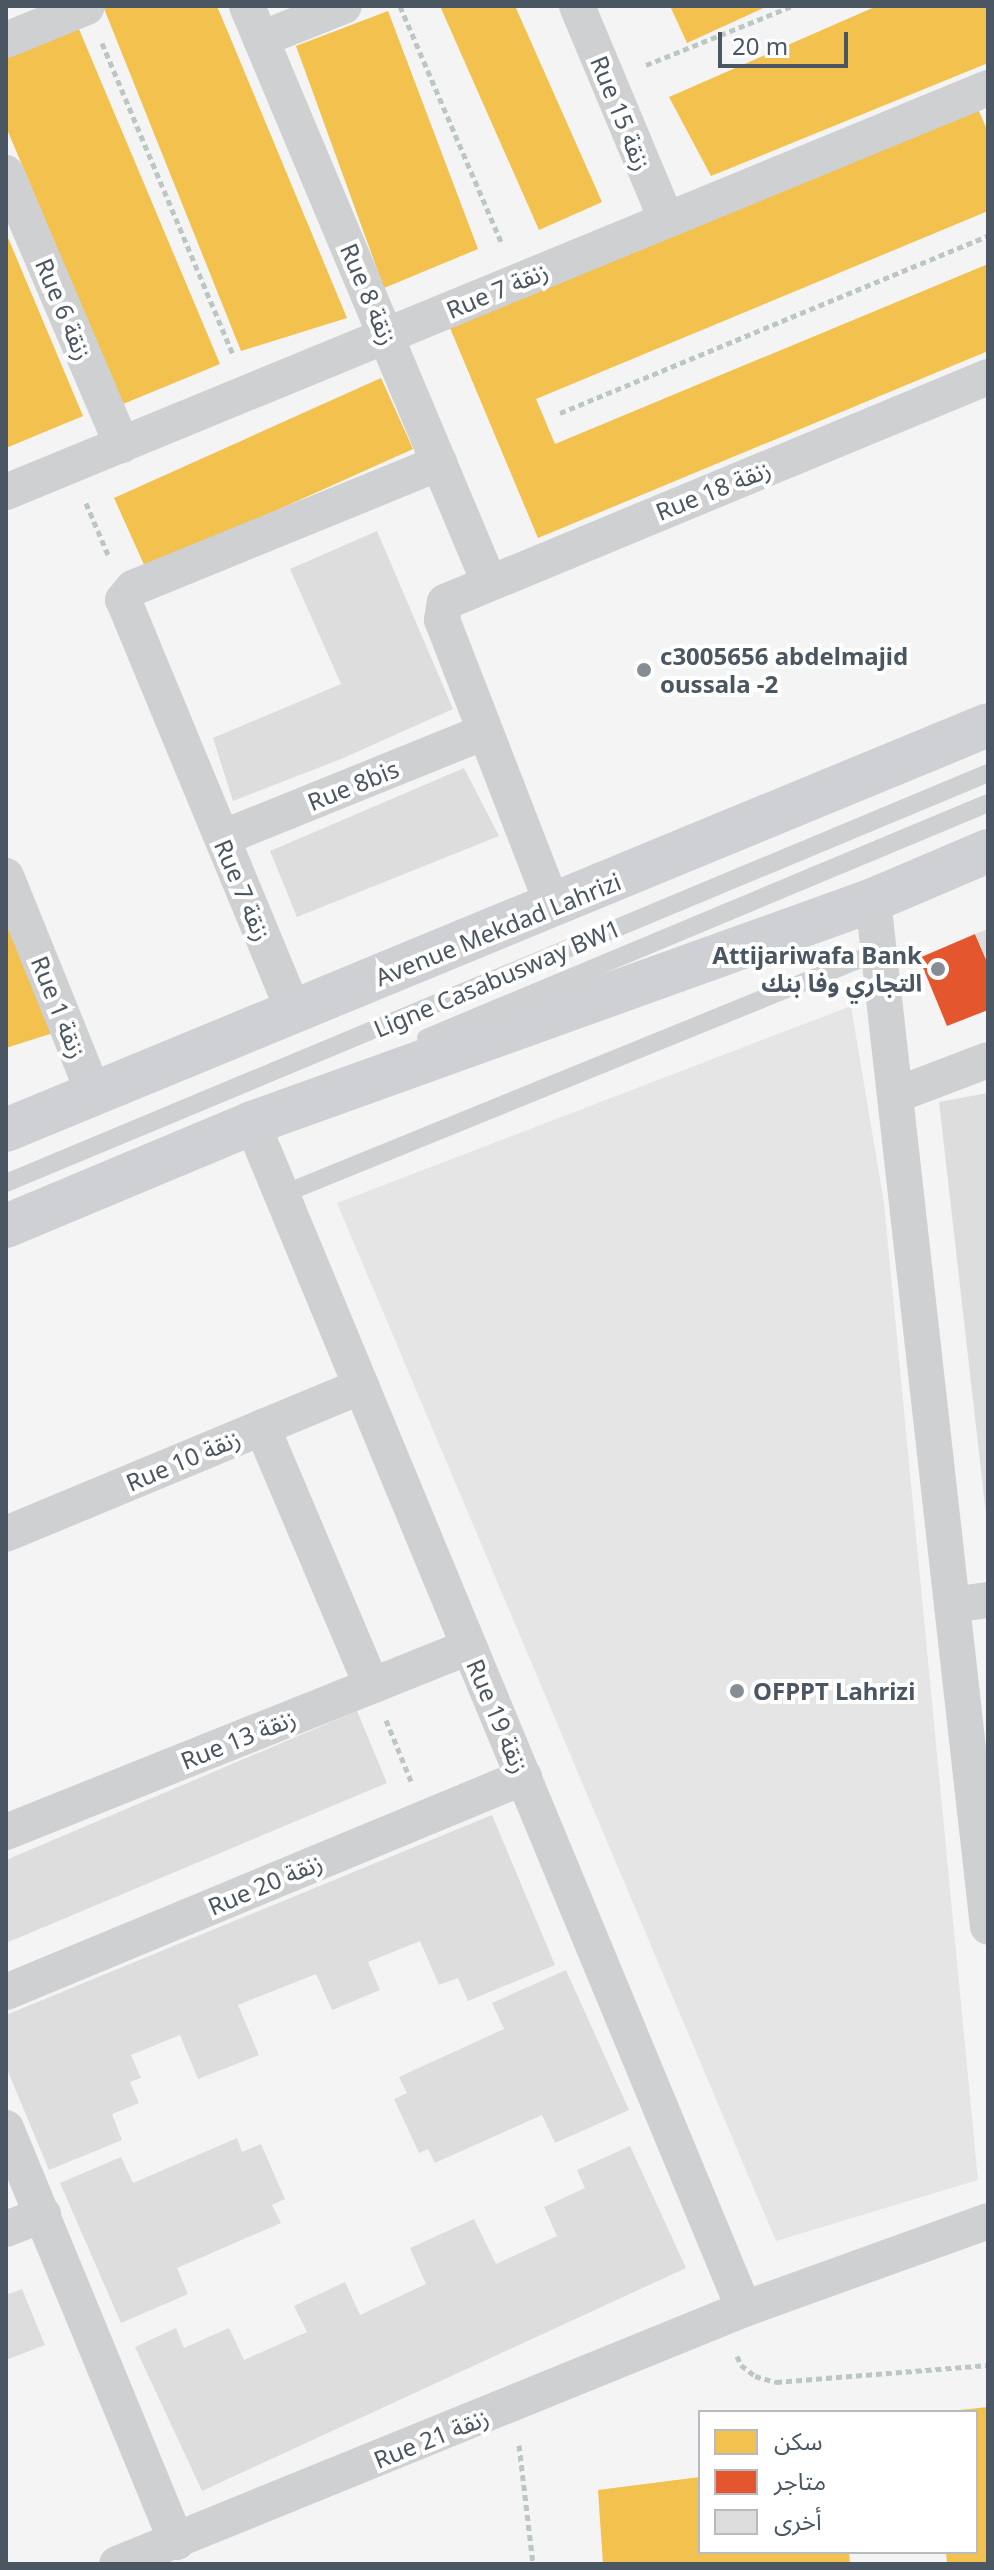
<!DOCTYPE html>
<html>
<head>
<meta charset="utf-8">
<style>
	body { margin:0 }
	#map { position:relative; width:994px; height:2570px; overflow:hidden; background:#f4f4f4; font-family:"Noto Sans","Noto Sans Arabic",sans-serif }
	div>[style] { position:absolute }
	.education>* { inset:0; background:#e6e5e6 }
	.homes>* { inset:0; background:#f2c14e }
	.shops>* { inset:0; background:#e4572e }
	.building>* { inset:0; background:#ddddde }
	.path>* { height:5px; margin-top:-2.5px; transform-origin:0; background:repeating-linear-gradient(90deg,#bcc7c4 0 6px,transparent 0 10px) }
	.lane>* { height:18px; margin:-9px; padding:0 9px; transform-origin:9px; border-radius:9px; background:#ced0d2 }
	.street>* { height:36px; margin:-18px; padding:0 18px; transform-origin:18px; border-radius:18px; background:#ced0d2 }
	.secondary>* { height:44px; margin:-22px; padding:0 22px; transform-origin:22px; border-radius:22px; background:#ced0d4 }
	.dots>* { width:22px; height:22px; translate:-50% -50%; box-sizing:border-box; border:4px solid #fff; border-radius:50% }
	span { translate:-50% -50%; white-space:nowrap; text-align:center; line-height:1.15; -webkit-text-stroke:8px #fff; paint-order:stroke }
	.street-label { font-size:24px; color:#4a5661 }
	.poi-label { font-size:24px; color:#4a5661; font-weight:700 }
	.left { translate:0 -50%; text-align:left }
	.right { translate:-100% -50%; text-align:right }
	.frame { position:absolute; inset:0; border:8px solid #4a5661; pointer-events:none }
	.legend { position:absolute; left:698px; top:2410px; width:280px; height:144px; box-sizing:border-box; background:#fff; border:2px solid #b7bbc0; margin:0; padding:10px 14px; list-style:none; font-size:24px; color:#4a5661 }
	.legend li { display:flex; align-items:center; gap:16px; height:40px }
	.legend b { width:40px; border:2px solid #b7bbc0 }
	.scale { position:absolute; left:718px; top:32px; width:130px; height:36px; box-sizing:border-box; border:4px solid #4a5661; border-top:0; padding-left:10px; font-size:24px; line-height:28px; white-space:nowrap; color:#4a5661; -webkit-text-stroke:6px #fff; paint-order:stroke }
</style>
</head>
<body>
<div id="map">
	<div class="education">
		<i style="clip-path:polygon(851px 1006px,884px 1203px,978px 2180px,776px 2241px,337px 1203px)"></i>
	</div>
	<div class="homes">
		<i style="clip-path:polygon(103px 6px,217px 6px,347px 318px,241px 351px)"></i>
		<i style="clip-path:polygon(440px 6px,515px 6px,602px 202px,539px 230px)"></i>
		<i style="clip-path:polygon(670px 6px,768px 6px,687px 43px)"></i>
		<i style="clip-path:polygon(877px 6px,988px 6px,988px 63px,711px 176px,669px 97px)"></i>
		<i style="clip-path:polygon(388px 11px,478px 249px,384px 288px,296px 46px)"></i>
		<i style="clip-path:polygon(73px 15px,220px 364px,123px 404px,6px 127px,6px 43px)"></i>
		<i style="clip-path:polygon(978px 109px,988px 132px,988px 211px,536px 399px,555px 444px,988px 264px,988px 351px,538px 538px,450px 328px)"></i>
		<i style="clip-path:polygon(6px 233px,83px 416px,6px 448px)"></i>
		<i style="clip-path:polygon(381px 378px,413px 449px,146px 569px,114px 498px)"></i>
		<i style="clip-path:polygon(6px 923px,53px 1033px,6px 1048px)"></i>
		<i style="clip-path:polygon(988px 2407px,988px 2564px,947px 2564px,946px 2552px,976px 2552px,976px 2412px,960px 2410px)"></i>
		<i style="clip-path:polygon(700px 2477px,700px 2552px,849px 2552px,850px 2564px,603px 2564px,598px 2490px)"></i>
	</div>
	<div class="shops">
		<i style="clip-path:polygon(975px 934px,988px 964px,988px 1010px,947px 1026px,919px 958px)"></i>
	</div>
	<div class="building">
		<i style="clip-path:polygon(377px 531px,453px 709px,341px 759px,233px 801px,213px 738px,341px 684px,290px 569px)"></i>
		<i style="clip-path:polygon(464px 768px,499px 836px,297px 917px,270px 851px)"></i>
		<i style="clip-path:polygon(988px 929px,988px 964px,975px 934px)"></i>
		<i style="clip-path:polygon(988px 1093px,988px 1514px,986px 1514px,939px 1102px)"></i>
		<i style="clip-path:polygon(357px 1711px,387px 1783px,6px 1943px,6px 1860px)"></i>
		<i style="clip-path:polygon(492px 1815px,555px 1965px,468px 2001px,458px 1978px,439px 1985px,420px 1941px,368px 1962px,380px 1990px,332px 2010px,316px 1974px,268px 1993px,238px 2005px,259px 2055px,198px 2079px,180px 2035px,131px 2055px,141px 2078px,130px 2082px,139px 2103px,112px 2114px,122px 2140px,49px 2170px,6px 2067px,6px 2015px)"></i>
		<i style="clip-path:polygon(566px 1970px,629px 2110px,555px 2143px,542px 2115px,435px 2163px,428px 2149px,419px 2153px,394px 2099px,407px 2093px,399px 2077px,504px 2029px,492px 2003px)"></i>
		<i style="clip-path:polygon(237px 2138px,242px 2152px,261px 2144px,285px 2199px,272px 2205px,281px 2223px,177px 2268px,188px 2294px,121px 2323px,60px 2183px,121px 2157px,133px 2183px)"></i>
		<i style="clip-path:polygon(630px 2146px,686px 2268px,202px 2491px,135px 2347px,176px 2328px,184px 2348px,229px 2328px,244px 2360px,307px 2332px,294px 2306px,345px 2282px,360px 2315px,426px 2284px,410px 2248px,474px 2219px,496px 2264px,557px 2236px,544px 2207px,585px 2188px,577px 2170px)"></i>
		<i style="clip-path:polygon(22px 2289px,45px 2345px,6px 2360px,6px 2295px)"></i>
	</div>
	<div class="path">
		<i style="left:400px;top:6px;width:259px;rotate:66.8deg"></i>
		<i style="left:102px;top:43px;width:338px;rotate:67.2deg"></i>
		<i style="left:646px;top:65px;width:157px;rotate:-22deg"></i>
		<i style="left:560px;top:413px;width:463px;rotate:-22.5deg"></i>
		<i style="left:86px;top:503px;width:59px;rotate:66.9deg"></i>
		<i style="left:386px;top:1720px;width:66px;rotate:67.7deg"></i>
		<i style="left:737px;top:2356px;width:10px;rotate:66deg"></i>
		<i style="left:741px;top:2365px;width:18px;rotate:38deg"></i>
		<i style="left:755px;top:2376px;width:22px;rotate:16deg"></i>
		<i style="left:776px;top:2382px;width:213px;rotate:-4.6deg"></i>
		<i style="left:519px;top:2445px;width:120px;rotate:83.3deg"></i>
	</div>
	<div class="lane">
		<i style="left:426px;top:1038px;width:609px;rotate:-22.69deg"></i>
		<i style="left:6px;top:1183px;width:1064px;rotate:-22.66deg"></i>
		<i style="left:281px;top:1195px;width:647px;rotate:-22.16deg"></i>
	</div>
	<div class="street">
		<i style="left:247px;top:6px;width:625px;rotate:67.21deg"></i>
		<i style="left:577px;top:6px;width:231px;rotate:67.3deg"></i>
		<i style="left:261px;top:39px;width:89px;rotate:-21.7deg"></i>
		<i style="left:6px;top:40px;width:87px;rotate:-22.2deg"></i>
		<i style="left:6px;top:173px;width:296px;rotate:66.9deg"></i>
		<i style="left:6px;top:492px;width:1062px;rotate:-22.36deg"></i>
		<i style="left:222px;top:838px;width:283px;rotate:-22deg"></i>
		<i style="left:6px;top:876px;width:235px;rotate:68deg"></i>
		<i style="left:873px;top:900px;width:1033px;rotate:83.61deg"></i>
		<i style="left:553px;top:906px;width:307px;rotate:-111.2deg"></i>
		<i style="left:442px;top:620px;width:18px;rotate:-81deg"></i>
		<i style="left:445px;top:602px;width:588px;rotate:-22.51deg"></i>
		<i style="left:294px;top:1012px;width:446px;rotate:-112.5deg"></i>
		<i style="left:123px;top:600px;width:16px;rotate:-50deg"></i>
		<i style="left:133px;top:588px;width:331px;rotate:-22.2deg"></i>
		<i style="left:896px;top:1095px;width:98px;rotate:-20.8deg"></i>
		<i style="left:252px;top:1123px;width:1284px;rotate:67.47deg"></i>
		<i style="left:262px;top:1427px;width:281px;rotate:67deg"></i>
		<i style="left:6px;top:1534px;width:385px;rotate:-22.6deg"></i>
		<i style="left:952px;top:1605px;width:36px;rotate:-8deg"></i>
		<i style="left:6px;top:1832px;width:499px;rotate:-21.8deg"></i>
		<i style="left:6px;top:1992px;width:561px;rotate:-22.54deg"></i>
		<i style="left:6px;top:2128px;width:448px;rotate:67.6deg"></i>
		<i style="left:6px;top:2229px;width:40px;rotate:-21deg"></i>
		<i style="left:117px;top:2564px;width:677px;rotate:-22.13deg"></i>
		<i style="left:744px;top:2309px;width:259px;rotate:-19.8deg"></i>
	</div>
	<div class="secondary">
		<i style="left:6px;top:1130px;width:1062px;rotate:-22.41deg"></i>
		<i style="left:6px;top:1226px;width:267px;rotate:-22.7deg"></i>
		<i style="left:252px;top:1123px;width:660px;rotate:-19.75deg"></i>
		<i style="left:873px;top:900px;width:125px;rotate:-23.1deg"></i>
	</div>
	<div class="dots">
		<i style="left:644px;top:670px;background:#868d94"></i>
		<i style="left:938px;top:969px;background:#868d94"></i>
		<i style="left:737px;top:1691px;background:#868d94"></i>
	</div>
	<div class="street-label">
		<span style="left:621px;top:113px;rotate:68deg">Rue 15 زنقة</span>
		<span style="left:497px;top:290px;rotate:-23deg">Rue 7 زنقة</span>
		<span style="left:369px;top:294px;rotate:67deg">Rue 8 زنقة</span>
		<span style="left:64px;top:309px;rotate:67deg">Rue 6 زنقة</span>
		<span style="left:713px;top:490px;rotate:-22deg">Rue 18 زنقة</span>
		<span style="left:353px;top:785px;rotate:-22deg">Rue 8bis</span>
		<span style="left:243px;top:890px;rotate:67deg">Rue 7 زنقة</span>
		<span style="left:498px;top:929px;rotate:-22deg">Avenue Mekdad Lahrizi</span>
		<span style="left:497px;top:978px;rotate:-23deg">Ligne Casabusway BW1</span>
		<span style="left:59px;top:1007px;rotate:68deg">Rue 1 زنقة</span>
		<span style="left:183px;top:1460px;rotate:-23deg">Rue 10 زنقة</span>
		<span style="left:498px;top:1716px;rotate:67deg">Rue 19 زنقة</span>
		<span style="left:238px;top:1739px;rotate:-22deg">Rue 13 زنقة</span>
		<span style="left:265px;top:1884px;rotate:-23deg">Rue 20 زنقة</span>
		<span style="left:431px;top:2438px;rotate:-22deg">Rue 21 زنقة</span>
	</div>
	<div class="poi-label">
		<span class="left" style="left:660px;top:670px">c3005656 abdelmajid<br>oussala -2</span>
		<span class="right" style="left:922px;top:969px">Attijariwafa Bank<br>التجاري وفا بنك</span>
		<span class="left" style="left:753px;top:1691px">OFPPT Lahrizi</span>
	</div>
	<div class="frame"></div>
	<ul class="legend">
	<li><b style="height:22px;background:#f2c14e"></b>سكن</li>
	<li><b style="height:22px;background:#e4572e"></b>متاجر</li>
	<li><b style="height:22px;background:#ddddde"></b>أخرى</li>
	</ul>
	<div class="scale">20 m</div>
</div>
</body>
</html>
